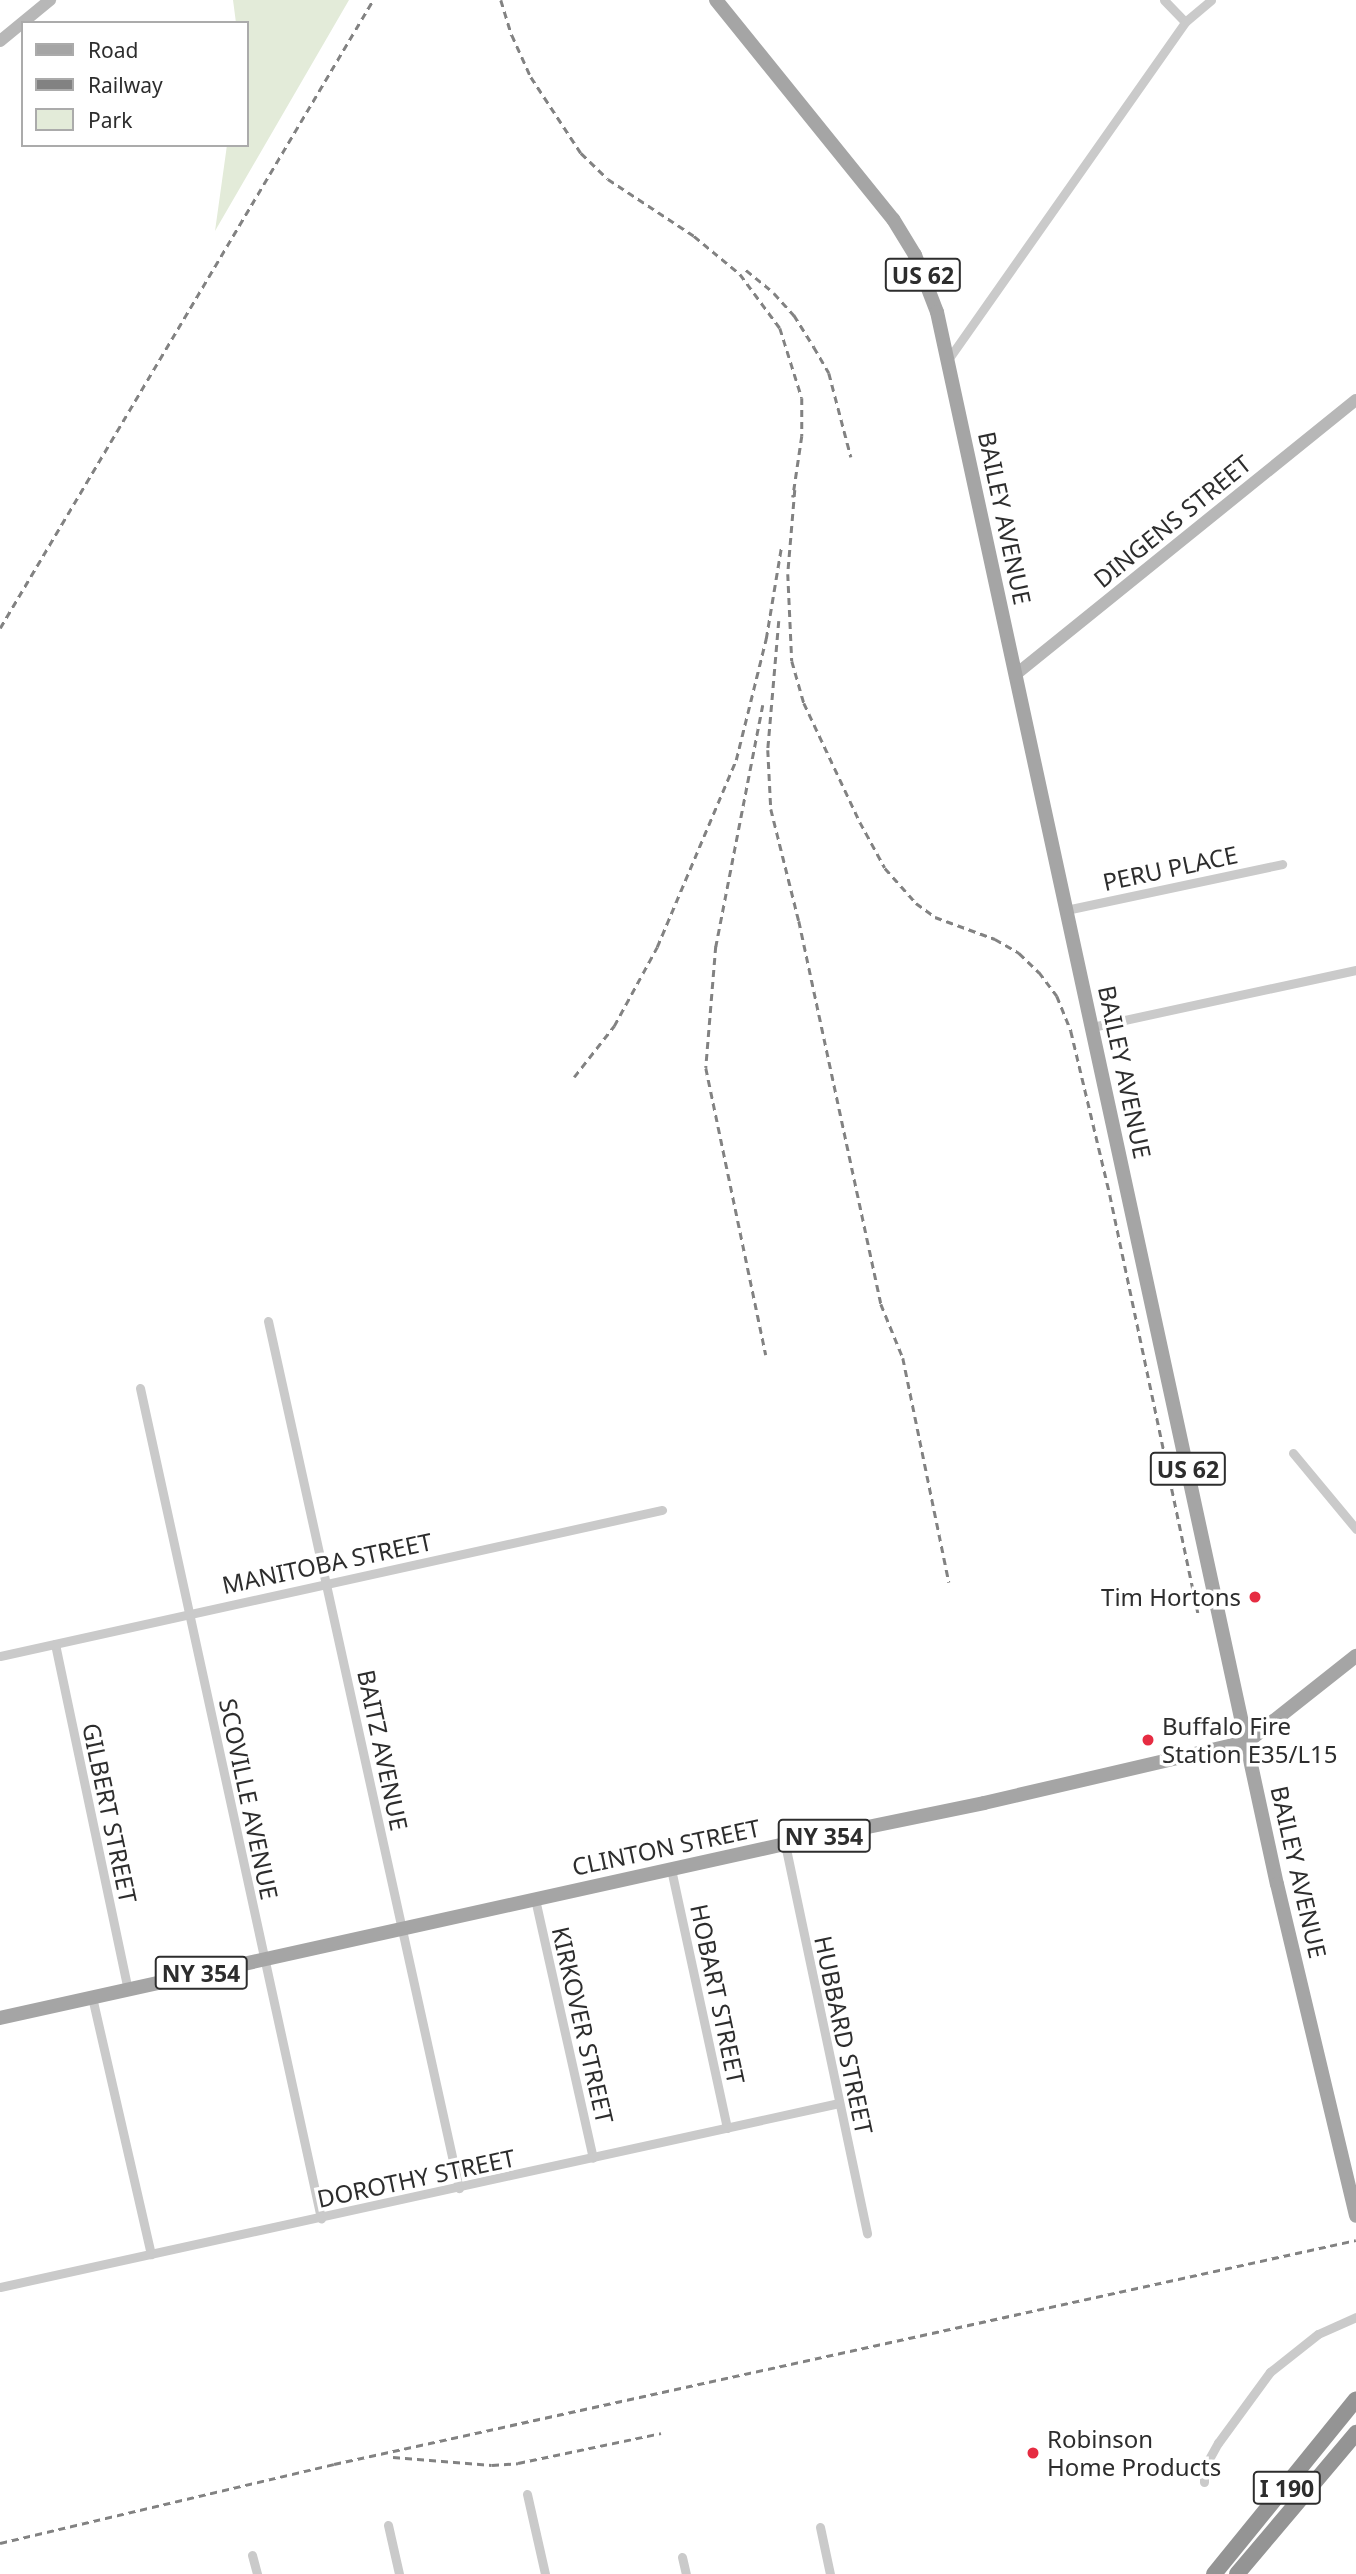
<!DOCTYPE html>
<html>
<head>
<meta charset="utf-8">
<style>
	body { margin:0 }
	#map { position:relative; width:1356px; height:2574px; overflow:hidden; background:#fff; font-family:"Noto Sans",sans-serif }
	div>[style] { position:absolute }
	.green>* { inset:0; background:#e3ebd9 }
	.street>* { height:9px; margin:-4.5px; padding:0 4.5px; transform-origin:4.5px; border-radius:4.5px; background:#cacaca }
	.secondary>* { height:12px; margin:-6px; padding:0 6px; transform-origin:6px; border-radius:6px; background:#b7b7b7 }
	.primary>* { height:14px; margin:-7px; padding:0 7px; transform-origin:7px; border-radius:7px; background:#a5a5a5 }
	.highway>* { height:16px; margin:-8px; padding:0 8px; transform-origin:8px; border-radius:8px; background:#949494 }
	.rail>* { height:2.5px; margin-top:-1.25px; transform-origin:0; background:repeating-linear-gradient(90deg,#828282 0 7px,transparent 0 12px) }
	.dots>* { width:19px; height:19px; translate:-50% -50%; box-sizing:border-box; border:4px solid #fff; border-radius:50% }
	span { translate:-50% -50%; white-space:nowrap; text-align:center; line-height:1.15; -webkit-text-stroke:7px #fff; paint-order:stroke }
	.shield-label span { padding:2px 5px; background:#fff; border:2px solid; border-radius:5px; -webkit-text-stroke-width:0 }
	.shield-label { font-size:23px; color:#2d2d2d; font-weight:700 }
	.street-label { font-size:24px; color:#2d2d2d }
	.poi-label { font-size:24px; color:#2d2d2d }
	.right { translate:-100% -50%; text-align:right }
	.left { translate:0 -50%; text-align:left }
	.legend { position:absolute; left:21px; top:21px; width:228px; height:126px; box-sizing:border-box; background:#fff; border:2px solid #ababab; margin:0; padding:9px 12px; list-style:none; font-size:21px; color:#2d2d2d }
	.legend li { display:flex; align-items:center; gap:14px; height:35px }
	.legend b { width:35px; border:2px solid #ababab }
</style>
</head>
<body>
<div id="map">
	<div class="green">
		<div style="clip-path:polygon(233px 0,349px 0,215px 231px,227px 145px,247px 145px,247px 23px,236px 23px)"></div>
	</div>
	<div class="street">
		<div style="left:1164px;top:0;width:30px;rotate:46deg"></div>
		<div style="left:947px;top:361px;width:414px;rotate:-54.9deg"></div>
		<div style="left:1185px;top:22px;width:34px;rotate:-40deg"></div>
		<div style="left:1066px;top:910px;width:221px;rotate:-12deg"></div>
		<div style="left:1092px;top:1027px;width:270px;rotate:-12.2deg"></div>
		<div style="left:268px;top:1321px;width:888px;rotate:77.58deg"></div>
		<div style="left:140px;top:1388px;width:850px;rotate:77.7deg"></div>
		<div style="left:1293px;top:1453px;width:99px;rotate:50.3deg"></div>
		<div style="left:55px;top:1644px;width:353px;rotate:78.1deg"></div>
		<div style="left:0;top:1656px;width:678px;rotate:-12.44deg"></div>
		<div style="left:785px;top:1844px;width:398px;rotate:78.1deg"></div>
		<div style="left:671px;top:1869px;width:265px;rotate:77.8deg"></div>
		<div style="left:535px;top:1899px;width:265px;rotate:77.4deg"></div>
		<div style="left:92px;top:1997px;width:264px;rotate:77.1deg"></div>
		<div style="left:0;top:2287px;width:859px;rotate:-12.37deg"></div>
		<div style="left:1204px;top:2482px;width:14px;rotate:-90deg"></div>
		<div style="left:1204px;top:2468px;width:29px;rotate:-61deg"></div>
		<div style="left:1218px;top:2443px;width:88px;rotate:-53.8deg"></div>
		<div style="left:1270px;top:2372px;width:61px;rotate:-38.4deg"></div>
		<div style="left:1318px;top:2334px;width:42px;rotate:-24.1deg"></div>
		<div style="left:527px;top:2494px;width:82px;rotate:77.3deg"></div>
		<div style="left:388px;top:2525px;width:50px;rotate:77.3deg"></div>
		<div style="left:820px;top:2527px;width:48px;rotate:78deg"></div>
		<div style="left:252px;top:2555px;width:20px;rotate:75deg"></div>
		<div style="left:682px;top:2557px;width:17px;rotate:77deg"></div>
	</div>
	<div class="secondary">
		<div style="left:0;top:41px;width:65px;rotate:-39.4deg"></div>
		<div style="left:1015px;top:675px;width:438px;rotate:-38.9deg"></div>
	</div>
	<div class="primary">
		<div style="left:716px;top:0;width:282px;rotate:51.1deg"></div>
		<div style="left:893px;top:219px;width:42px;rotate:58.6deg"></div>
		<div style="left:915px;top:255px;width:61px;rotate:68.9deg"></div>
		<div style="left:937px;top:312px;width:1608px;rotate:77.8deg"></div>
		<div style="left:1277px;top:1884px;width:341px;rotate:76.6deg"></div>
		<div style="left:0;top:2018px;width:804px;rotate:-12.5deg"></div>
		<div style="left:785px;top:1844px;width:203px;rotate:-11.6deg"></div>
		<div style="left:984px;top:1803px;width:270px;rotate:-13.1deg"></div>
		<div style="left:1247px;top:1742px;width:139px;rotate:-38.3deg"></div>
	</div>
	<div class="highway">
		<div style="left:1214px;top:2574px;width:225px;rotate:-50.9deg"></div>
		<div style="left:1237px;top:2574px;width:185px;rotate:-49.8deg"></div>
	</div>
	<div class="rail">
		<div style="left:501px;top:0;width:37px;rotate:73deg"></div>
		<div style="left:512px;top:35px;width:46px;rotate:65.7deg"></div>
		<div style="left:531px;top:77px;width:91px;rotate:56.7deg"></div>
		<div style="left:581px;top:153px;width:37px;rotate:44deg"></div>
		<div style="left:608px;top:179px;width:103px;rotate:33.5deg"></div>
		<div style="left:694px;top:236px;width:60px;rotate:39.6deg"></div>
		<div style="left:740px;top:274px;width:67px;rotate:53.5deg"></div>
		<div style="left:780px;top:328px;width:73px;rotate:72.6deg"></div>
		<div style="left:802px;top:398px;width:38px;rotate:90deg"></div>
		<div style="left:802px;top:436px;width:62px;rotate:98.4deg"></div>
		<div style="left:746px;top:270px;width:36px;rotate:39deg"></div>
		<div style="left:774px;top:293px;width:30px;rotate:48deg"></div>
		<div style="left:794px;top:315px;width:38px;rotate:58deg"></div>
		<div style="left:814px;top:347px;width:30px;rotate:60deg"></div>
		<div style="left:829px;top:373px;width:87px;rotate:75.3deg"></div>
		<div style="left:795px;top:490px;width:84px;rotate:94.8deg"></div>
		<div style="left:788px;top:574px;width:87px;rotate:87.4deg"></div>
		<div style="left:792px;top:661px;width:44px;rotate:74.1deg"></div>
		<div style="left:804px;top:703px;width:132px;rotate:64.8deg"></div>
		<div style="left:860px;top:822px;width:52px;rotate:61.5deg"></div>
		<div style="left:885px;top:868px;width:47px;rotate:48.5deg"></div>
		<div style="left:916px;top:903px;width:24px;rotate:36deg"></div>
		<div style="left:935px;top:917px;width:64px;rotate:20.1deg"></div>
		<div style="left:995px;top:939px;width:28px;rotate:30deg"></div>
		<div style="left:1019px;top:953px;width:28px;rotate:44deg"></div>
		<div style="left:1039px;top:972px;width:30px;rotate:53deg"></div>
		<div style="left:1057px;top:996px;width:38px;rotate:68deg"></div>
		<div style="left:1071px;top:1031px;width:169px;rotate:76.6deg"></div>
		<div style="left:1110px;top:1195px;width:427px;rotate:78.1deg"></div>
		<div style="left:779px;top:621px;width:129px;rotate:94.9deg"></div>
		<div style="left:768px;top:750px;width:59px;rotate:87.1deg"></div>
		<div style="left:771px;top:809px;width:115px;rotate:76deg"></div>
		<div style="left:799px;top:921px;width:392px;rotate:77.9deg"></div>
		<div style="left:881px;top:1304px;width:58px;rotate:67.8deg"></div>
		<div style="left:903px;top:1358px;width:229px;rotate:78.4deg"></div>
		<div style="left:0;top:628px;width:730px;rotate:-59.29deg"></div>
		<div style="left:763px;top:705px;width:246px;rotate:101deg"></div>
		<div style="left:716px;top:946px;width:122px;rotate:94.7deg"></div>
		<div style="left:706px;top:1068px;width:293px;rotate:78.2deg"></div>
		<div style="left:574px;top:1077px;width:65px;rotate:-51.9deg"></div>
		<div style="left:614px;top:1026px;width:90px;rotate:-61.4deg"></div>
		<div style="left:657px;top:947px;width:203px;rotate:-67.1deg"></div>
		<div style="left:736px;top:760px;width:125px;rotate:-76.1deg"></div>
		<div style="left:766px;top:639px;width:92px;rotate:-80.6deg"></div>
		<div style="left:393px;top:2457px;width:99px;rotate:4.6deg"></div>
		<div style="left:492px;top:2465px;width:26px;rotate:-4deg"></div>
		<div style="left:518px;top:2463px;width:146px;rotate:-11.8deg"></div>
		<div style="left:0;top:2543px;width:343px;rotate:-13.3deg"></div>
		<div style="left:334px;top:2464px;width:1046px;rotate:-12.36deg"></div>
	</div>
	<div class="dots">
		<div style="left:1255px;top:1597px;background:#e62c42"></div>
		<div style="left:1148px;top:1740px;background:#e62c42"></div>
		<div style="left:1033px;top:2453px;background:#e62c42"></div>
	</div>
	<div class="shield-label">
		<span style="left:923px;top:275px">US 62</span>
		<span style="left:1188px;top:1469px">US 62</span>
		<span style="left:824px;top:1836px">NY 354</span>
		<span style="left:201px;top:1973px">NY 354</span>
		<span style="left:1287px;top:2488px">I 190</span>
	</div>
	<div class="street-label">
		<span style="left:1005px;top:518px;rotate:78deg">BAILEY AVENUE</span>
		<span style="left:1172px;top:521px;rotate:-39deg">DINGENS STREET</span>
		<span style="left:1170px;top:868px;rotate:-12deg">PERU PLACE</span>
		<span style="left:1125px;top:1072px;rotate:78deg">BAILEY AVENUE</span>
		<span style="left:327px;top:1563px;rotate:-12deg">MANITOBA STREET</span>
		<span style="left:383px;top:1750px;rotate:78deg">BAITZ AVENUE</span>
		<span style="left:249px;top:1799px;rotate:78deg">SCOVILLE AVENUE</span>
		<span style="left:110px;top:1813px;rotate:78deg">GILBERT STREET</span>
		<span style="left:666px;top:1847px;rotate:-12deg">CLINTON STREET</span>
		<span style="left:1299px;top:1872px;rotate:77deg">BAILEY AVENUE</span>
		<span style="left:718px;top:1994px;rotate:78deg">HOBART STREET</span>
		<span style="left:583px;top:2025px;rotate:77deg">KIRKOVER STREET</span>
		<span style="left:844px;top:2035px;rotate:78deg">HUBBARD STREET</span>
		<span style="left:416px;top:2178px;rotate:-12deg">DOROTHY STREET</span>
	</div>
	<div class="poi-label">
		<span class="right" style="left:1241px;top:1597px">Tim Hortons</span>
		<span class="left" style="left:1162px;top:1740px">Buffalo Fire<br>Station E35/L15</span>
		<span class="left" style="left:1047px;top:2453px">Robinson<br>Home Products</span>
	</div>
	<ul class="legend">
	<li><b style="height:9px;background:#a5a5a5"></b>Road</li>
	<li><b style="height:9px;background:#828282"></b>Railway</li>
	<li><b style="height:19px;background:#e3ebd9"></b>Park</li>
	</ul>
</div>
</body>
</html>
